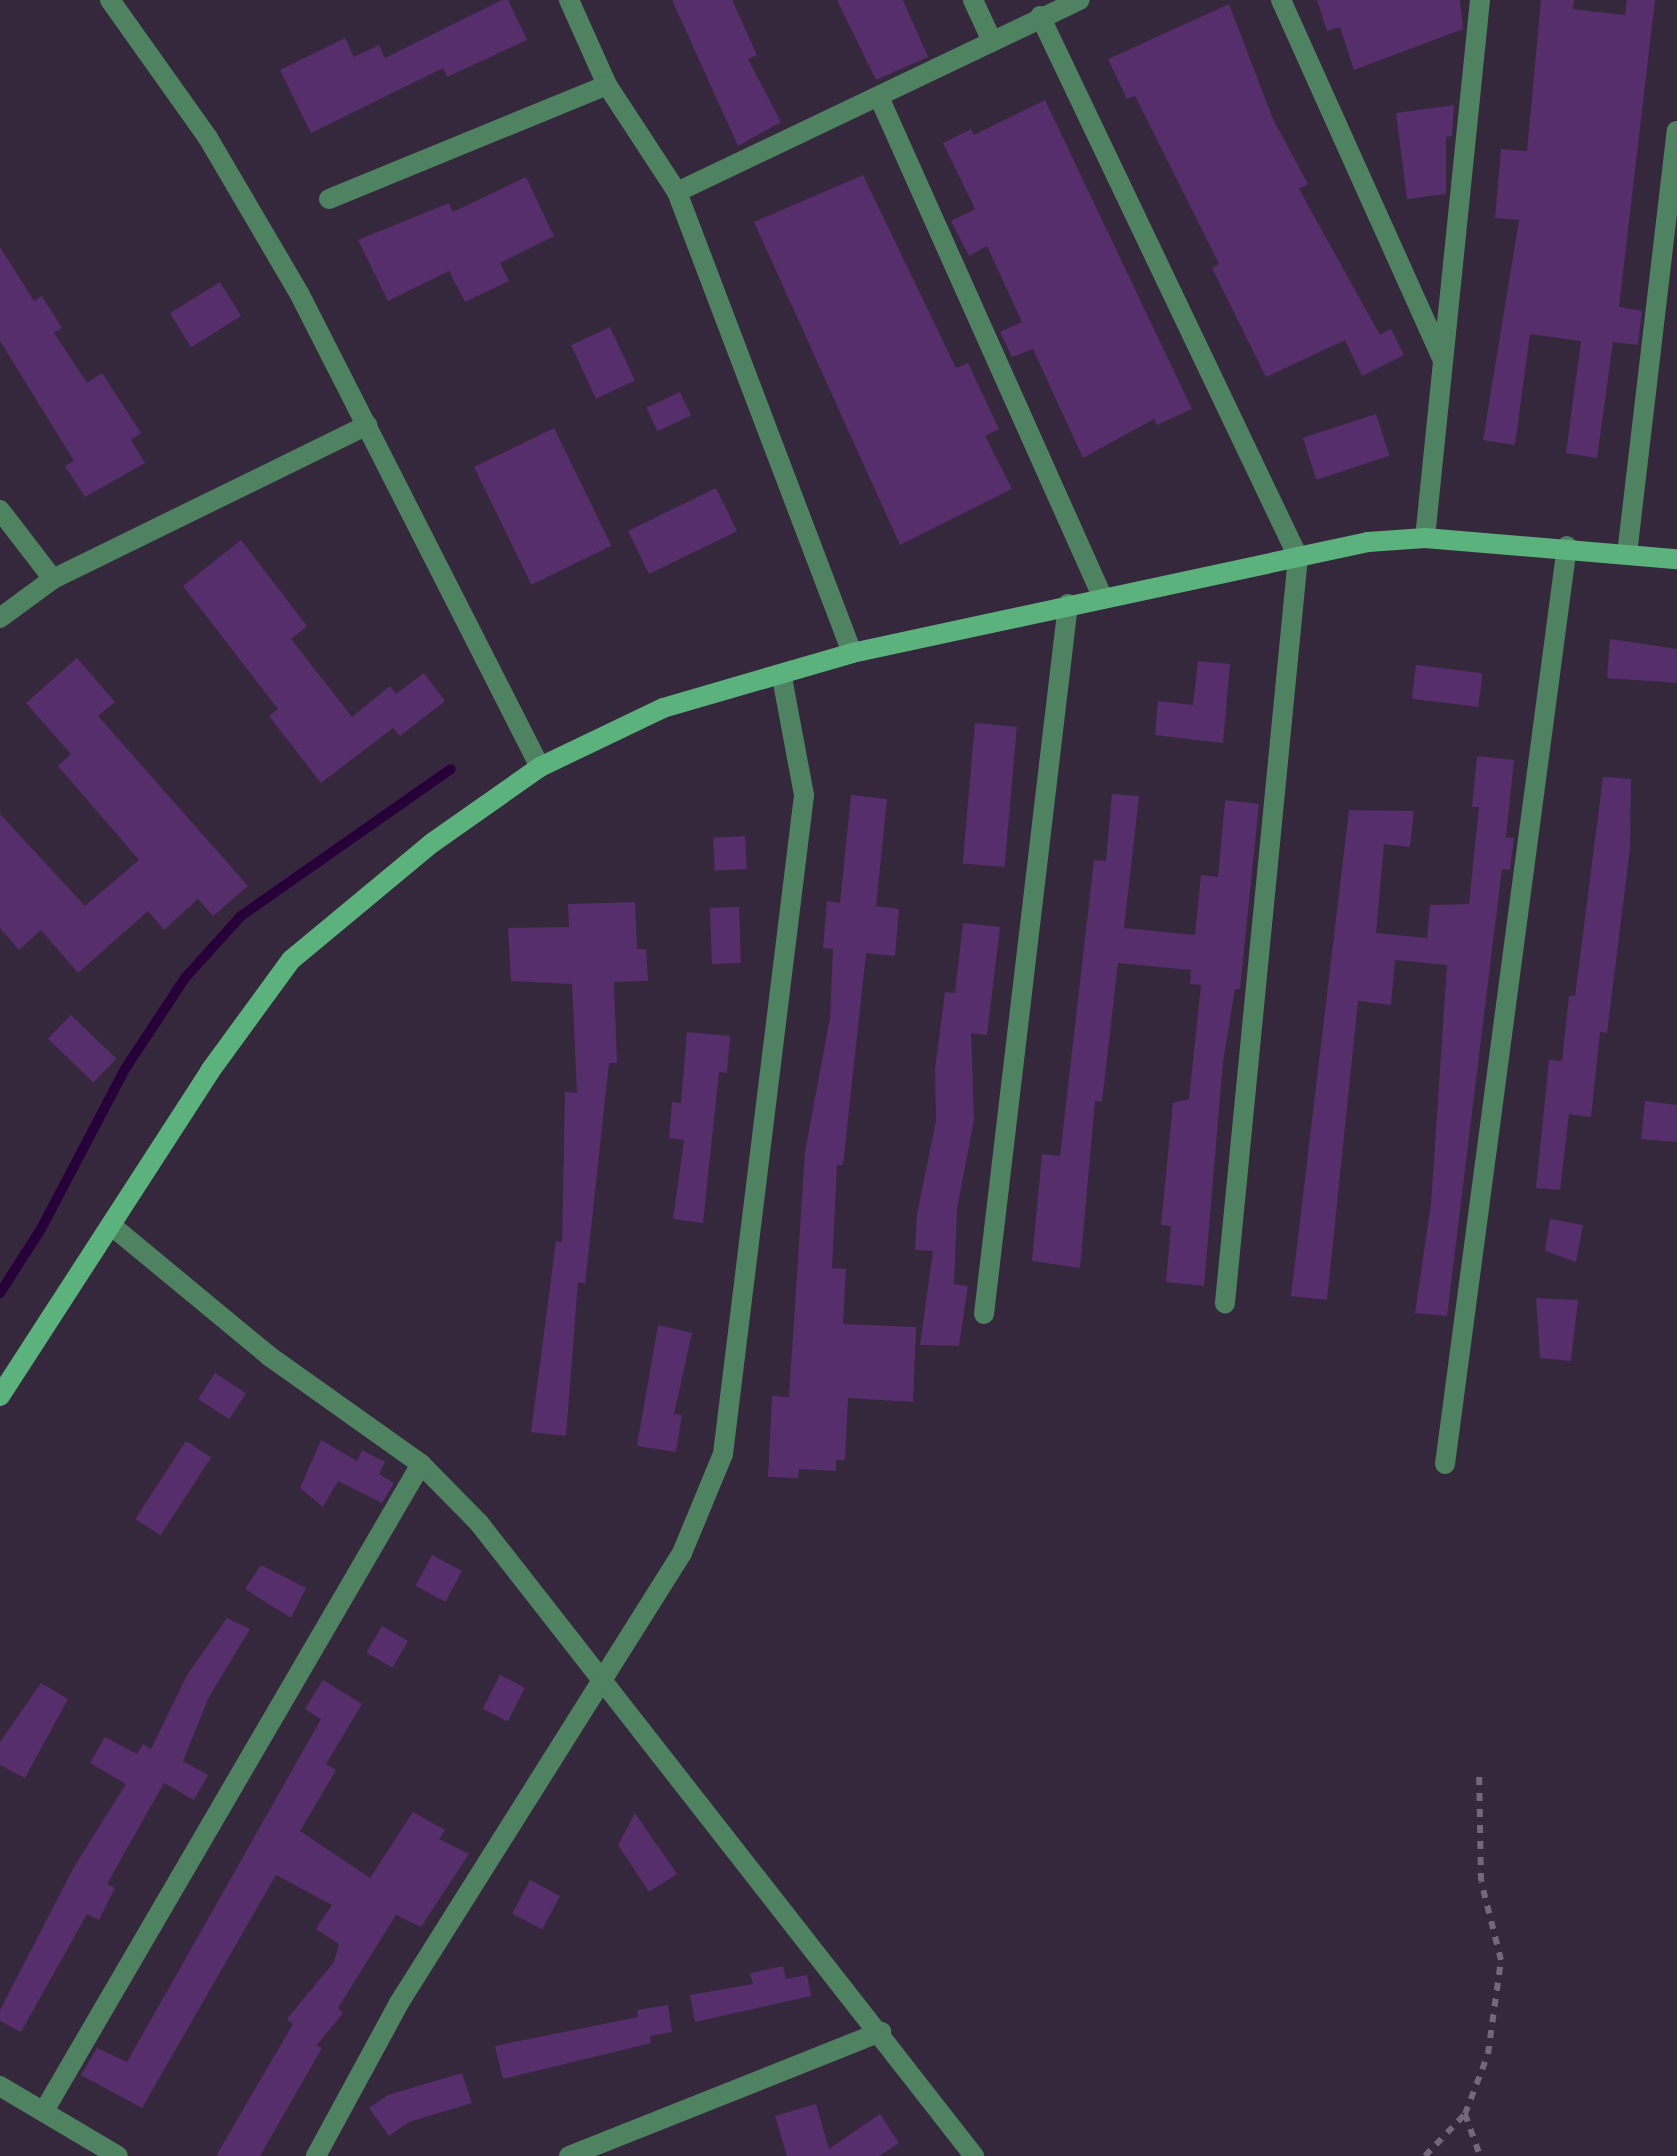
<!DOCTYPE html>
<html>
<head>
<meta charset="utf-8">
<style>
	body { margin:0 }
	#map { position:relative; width:1677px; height:2156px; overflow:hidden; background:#35273c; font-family:Manrope,sans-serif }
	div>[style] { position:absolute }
	.stream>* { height:10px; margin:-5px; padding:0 5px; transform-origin:5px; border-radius:5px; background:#270039 }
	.building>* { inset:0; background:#562e6b; transform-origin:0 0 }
	.path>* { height:6px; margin-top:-3px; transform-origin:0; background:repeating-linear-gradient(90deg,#73677a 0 8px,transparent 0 16px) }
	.street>* { height:20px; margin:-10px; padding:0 10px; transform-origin:10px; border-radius:10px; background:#4e8261 }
	.secondary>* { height:20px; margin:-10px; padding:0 10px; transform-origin:10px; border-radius:10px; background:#5cb27d }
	span { translate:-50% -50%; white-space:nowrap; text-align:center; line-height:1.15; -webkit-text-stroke:8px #2b1e32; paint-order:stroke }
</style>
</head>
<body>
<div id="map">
	<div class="stream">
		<div style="left:0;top:1293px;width:76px;rotate:-57.4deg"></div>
		<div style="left:41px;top:1229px;width:181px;rotate:-62.3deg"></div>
		<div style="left:125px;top:1069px;width:109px;rotate:-56.6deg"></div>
		<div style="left:185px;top:978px;width:84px;rotate:-47.9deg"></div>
		<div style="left:241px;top:916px;width:256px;rotate:-35deg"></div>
	</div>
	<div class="building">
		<div style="clip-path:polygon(502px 0,508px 0,527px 40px,447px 77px,443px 68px,311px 133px,280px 70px,345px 38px,354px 57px,379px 45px,385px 58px)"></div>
		<div style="clip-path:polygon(672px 0,732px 0,757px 55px,748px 59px,781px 122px,738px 146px)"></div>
		<div style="clip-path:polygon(837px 0,903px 0,928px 57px,876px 80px)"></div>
		<div style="clip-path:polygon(1317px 0,1460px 0,1463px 29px,1354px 70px,1340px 27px,1327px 31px)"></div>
		<div style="clip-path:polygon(1541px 0,1574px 0,1573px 9px,1625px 15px,1627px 0,1655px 0,1619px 307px,1642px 311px,1638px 345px,1613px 342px,1597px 458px,1566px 453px,1581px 341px,1530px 334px,1515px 445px,1483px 440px,1519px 220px,1495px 218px,1501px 149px,1527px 151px)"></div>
		<div style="clip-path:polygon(1229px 4px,1273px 119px,1308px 184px,1299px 189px,1380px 335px,1391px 329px,1404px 355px,1362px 376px,1345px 340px,1266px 377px,1212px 268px,1219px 264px,1135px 96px,1127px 99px,1108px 59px)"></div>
		<div style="clip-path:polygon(1045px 100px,1192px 409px,1157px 425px,1154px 419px,1083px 458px,1033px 349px,1012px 357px,1000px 332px,1022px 322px,987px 246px,969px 256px,951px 221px,975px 209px,943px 143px,971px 129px,974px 135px)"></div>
		<div style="clip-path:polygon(1454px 105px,1452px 136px,1446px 137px,1446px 194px,1407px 199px,1396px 113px)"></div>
		<div style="clip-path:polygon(863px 175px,956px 368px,968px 363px,999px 429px,985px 436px,1012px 489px,900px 545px,754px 222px)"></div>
		<div style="clip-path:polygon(526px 177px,554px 236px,500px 263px,509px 281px,465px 302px,449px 271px,388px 301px,358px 240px,449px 203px,453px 212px)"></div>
		<div style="clip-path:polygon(0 247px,34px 301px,42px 296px,62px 328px,54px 333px,87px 383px,102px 373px,141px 433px,131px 440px,145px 463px,85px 497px,65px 466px,74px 461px,0 341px)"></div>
		<div style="left:220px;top:282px;width:40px;height:59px;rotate:58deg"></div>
		<div style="left:610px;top:327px;width:59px;height:43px;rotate:65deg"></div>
		<div style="left:680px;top:392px;width:26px;height:37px;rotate:65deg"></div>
		<div style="left:1376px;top:414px;width:44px;height:77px;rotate:72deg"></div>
		<div style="left:554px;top:428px;width:131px;height:89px;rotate:64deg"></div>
		<div style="left:716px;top:488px;width:48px;height:98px;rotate:64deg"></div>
		<div style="clip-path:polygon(241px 540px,307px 626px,291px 639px,352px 717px,390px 686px,396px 694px,424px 673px,445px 701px,400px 736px,393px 728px,321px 783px,269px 716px,278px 709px,183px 586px)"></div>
		<div style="clip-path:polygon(1610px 639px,1677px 649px,1677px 683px,1607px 678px)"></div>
		<div style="clip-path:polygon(77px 658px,115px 702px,98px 716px,248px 886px,213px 916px,198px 899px,164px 930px,148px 911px,78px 973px,41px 930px,19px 950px,0 928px,0 814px,85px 906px,139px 860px,58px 766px,71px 754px,26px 703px)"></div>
		<div style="clip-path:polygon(1198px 661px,1230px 664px,1223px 743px,1155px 735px,1158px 701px,1193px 705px)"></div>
		<div style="left:1416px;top:665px;width:67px;height:34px;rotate:7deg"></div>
		<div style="left:975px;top:723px;width:42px;height:141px;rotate:5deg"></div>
		<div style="clip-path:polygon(1477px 756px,1514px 760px,1506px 837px,1514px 838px,1510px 870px,1502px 869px,1447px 1316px,1415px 1313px,1431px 1204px,1447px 965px,1395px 960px,1391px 1005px,1358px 1001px,1327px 1300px,1291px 1296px,1349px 810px,1414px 811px,1410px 847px,1384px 844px,1376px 933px,1427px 938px,1430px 905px,1469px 904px,1479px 807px,1472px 807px)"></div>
		<div style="clip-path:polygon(1603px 777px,1631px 779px,1630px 849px,1607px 1033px,1600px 1032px,1591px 1117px,1569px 1114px,1560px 1190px,1536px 1188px,1549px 1060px,1562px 1061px,1569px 996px,1575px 996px)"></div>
		<div style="clip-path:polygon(1112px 794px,1139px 796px,1124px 928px,1195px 935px,1201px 875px,1218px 877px,1225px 800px,1259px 804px,1240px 989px,1235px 989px,1223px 1062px,1204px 1286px,1166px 1282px,1171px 1226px,1161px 1225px,1173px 1103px,1189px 1099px,1201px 985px,1190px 984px,1191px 970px,1118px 963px,1102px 1102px,1095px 1101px,1080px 1268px,1032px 1261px,1042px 1154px,1060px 1156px,1094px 860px,1106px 861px)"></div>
		<div style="clip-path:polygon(851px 795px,887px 799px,876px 906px,899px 909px,895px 956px,866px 953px,843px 1165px,837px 1165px,832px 1268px,846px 1269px,843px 1324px,916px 1327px,913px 1402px,848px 1398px,845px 1460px,836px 1460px,836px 1471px,799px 1469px,798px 1478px,768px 1477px,772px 1396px,789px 1397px,805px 1152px,830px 1018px,833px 949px,823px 948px,827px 901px,840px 903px)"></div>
		<div style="left:745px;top:836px;width:33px;height:32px;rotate:87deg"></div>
		<div style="clip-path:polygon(635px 902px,637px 949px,646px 949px,648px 981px,614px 982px,617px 1063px,609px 1063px,585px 1284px,578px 1282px,566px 1436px,531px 1432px,556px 1241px,562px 1242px,565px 1092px,577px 1093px,572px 984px,511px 981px,508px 928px,569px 927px,568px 904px)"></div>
		<div style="left:739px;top:907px;width:56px;height:29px;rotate:88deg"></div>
		<div style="clip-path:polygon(963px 923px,1000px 927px,987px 1035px,971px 1033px,974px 1120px,957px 1209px,954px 1284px,968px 1286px,959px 1346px,920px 1345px,933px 1251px,915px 1250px,917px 1214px,936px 1121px,935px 1069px,945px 992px,955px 993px)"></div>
		<div style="left:71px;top:1015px;width:63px;height:33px;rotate:44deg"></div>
		<div style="clip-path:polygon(687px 1032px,730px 1036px,727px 1073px,719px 1072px,703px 1223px,673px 1219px,684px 1140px,669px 1138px,672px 1102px,681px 1103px)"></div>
		<div style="clip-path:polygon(1645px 1101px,1677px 1105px,1677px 1142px,1641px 1139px)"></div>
		<div style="clip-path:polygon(1550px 1219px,1583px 1225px,1576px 1262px,1545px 1251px)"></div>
		<div style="clip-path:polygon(1536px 1298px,1578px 1300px,1571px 1361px,1540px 1358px)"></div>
		<div style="clip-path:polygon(658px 1325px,692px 1333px,674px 1414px,682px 1415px,676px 1452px,637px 1446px)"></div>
		<div style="left:215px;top:1373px;width:37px;height:31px;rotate:33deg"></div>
		<div style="clip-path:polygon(321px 1440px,357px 1461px,362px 1450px,385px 1462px,379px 1474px,394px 1483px,382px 1503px,338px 1481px,323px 1507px,300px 1488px)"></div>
		<div style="left:186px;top:1441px;width:30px;height:93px;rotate:33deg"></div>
		<div style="left:432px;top:1555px;width:34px;height:35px;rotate:28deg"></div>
		<div style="clip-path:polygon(261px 1565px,306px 1588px,291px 1618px,245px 1589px)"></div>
		<div style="clip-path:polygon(227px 1618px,250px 1629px,209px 1697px,183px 1761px,208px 1775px,194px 1800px,164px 1783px,107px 1884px,115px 1888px,99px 1920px,87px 1914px,21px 2032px,0 2021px,0 2010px,74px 1867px,126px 1784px,90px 1763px,105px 1737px,137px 1754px,143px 1744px,151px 1749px,187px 1675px)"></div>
		<div style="left:382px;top:1626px;width:30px;height:31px;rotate:30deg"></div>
		<div style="left:500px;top:1675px;width:28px;height:38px;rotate:27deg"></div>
		<div style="clip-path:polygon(323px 1680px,362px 1704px,326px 1764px,336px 1770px,300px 1831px,370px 1878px,413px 1812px,445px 1830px,439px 1839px,469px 1854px,421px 1927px,396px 1915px,338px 2008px,343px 2013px,316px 2046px,322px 2048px,260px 2156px,216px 2156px,293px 2024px,287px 2019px,334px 1962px,339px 1944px,316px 1929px,332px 1905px,276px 1875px,142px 2108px,81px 2075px,97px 2048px,127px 2062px,321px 1719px,305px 1709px)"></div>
		<div style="clip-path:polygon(41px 1683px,68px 1699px,25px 1778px,0 1765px,0 1742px)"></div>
		<div style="clip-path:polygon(635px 1813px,677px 1874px,649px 1892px,618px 1845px)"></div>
		<div style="left:530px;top:1880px;width:34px;height:38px;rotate:28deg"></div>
		<div style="clip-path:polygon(783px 1966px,786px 1979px,807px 1975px,811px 1996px,695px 2022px,690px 1995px,753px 1984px,750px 1973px)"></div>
		<div style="clip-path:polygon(668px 2005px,672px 2032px,650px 2036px,651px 2043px,503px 2079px,495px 2046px,638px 2017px,637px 2010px)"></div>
		<div style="clip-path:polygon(462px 2073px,472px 2103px,409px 2122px,389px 2136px,369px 2108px,388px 2095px)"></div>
		<div style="clip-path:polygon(816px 2104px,829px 2149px,880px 2114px,899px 2143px,879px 2156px,787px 2156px,775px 2116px)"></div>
	</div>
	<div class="path">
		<div style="left:1465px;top:2114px;width:64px;rotate:-69deg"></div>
		<div style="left:1488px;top:2054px;width:95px;rotate:-82.1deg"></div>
		<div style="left:1501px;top:1960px;width:81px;rotate:-104.2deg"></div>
		<div style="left:1481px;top:1881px;width:112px;rotate:-91deg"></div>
		<div style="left:1425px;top:2156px;width:58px;rotate:-46.4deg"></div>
		<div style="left:1465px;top:2114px;width:45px;rotate:70.3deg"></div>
	</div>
	<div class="street">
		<div style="left:110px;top:0;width:169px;rotate:54.6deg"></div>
		<div style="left:208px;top:138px;width:180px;rotate:59.6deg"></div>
		<div style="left:299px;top:293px;width:532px;rotate:63.05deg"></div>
		<div style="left:569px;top:0;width:93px;rotate:65.9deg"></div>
		<div style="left:607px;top:85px;width:128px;rotate:56.8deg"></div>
		<div style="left:677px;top:192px;width:493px;rotate:69.2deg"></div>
		<div style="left:973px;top:0;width:43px;rotate:65.2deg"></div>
		<div style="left:1281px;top:0;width:393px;rotate:65.8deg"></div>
		<div style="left:1040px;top:16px;width:599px;rotate:64.5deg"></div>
		<div style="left:1298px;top:557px;width:750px;rotate:95.59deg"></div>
		<div style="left:879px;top:97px;width:547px;rotate:65.92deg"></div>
		<div style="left:677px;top:192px;width:446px;rotate:-25.5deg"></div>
		<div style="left:329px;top:199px;width:300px;rotate:-22.3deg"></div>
		<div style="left:0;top:510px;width:87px;rotate:52.5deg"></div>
		<div style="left:1425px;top:538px;width:541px;rotate:-84.16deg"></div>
		<div style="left:1627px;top:554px;width:426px;rotate:-83.3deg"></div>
		<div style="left:0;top:618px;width:66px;rotate:-36.3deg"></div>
		<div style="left:53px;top:579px;width:350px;rotate:-26.1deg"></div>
		<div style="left:112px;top:1226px;width:204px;rotate:39.6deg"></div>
		<div style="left:269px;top:1356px;width:186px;rotate:35.4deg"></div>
		<div style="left:421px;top:1464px;width:83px;rotate:45.5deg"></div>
		<div style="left:479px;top:1523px;width:804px;rotate:51.97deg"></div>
		<div style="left:984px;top:1314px;width:715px;rotate:-83.25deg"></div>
		<div style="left:1445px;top:1464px;width:926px;rotate:-82.43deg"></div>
		<div style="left:0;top:2086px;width:137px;rotate:30.7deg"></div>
		<div style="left:44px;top:2111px;width:749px;rotate:-59.77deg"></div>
		<div style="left:316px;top:2156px;width:174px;rotate:-61.5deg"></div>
		<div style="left:399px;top:2003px;width:532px;rotate:-57.83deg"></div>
		<div style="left:682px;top:1553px;width:107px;rotate:-67.5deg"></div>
		<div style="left:723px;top:1454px;width:664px;rotate:-82.99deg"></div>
		<div style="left:804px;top:795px;width:119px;rotate:-100.6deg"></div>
		<div style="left:569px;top:2156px;width:336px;rotate:-21.7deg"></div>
	</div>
	<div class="secondary">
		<div style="left:0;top:1396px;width:387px;rotate:-57.1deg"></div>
		<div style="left:210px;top:1071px;width:137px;rotate:-53.9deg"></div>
		<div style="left:291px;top:960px;width:183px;rotate:-39.7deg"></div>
		<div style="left:432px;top:843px;width:132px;rotate:-35.1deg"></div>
		<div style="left:540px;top:767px;width:136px;rotate:-25.6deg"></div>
		<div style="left:663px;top:708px;width:197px;rotate:-16.2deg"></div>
		<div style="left:852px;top:653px;width:528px;rotate:-12.14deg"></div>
		<div style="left:1368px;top:542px;width:57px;rotate:-4deg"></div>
		<div style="left:1425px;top:538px;width:253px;rotate:4.8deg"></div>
	</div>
</div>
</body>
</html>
